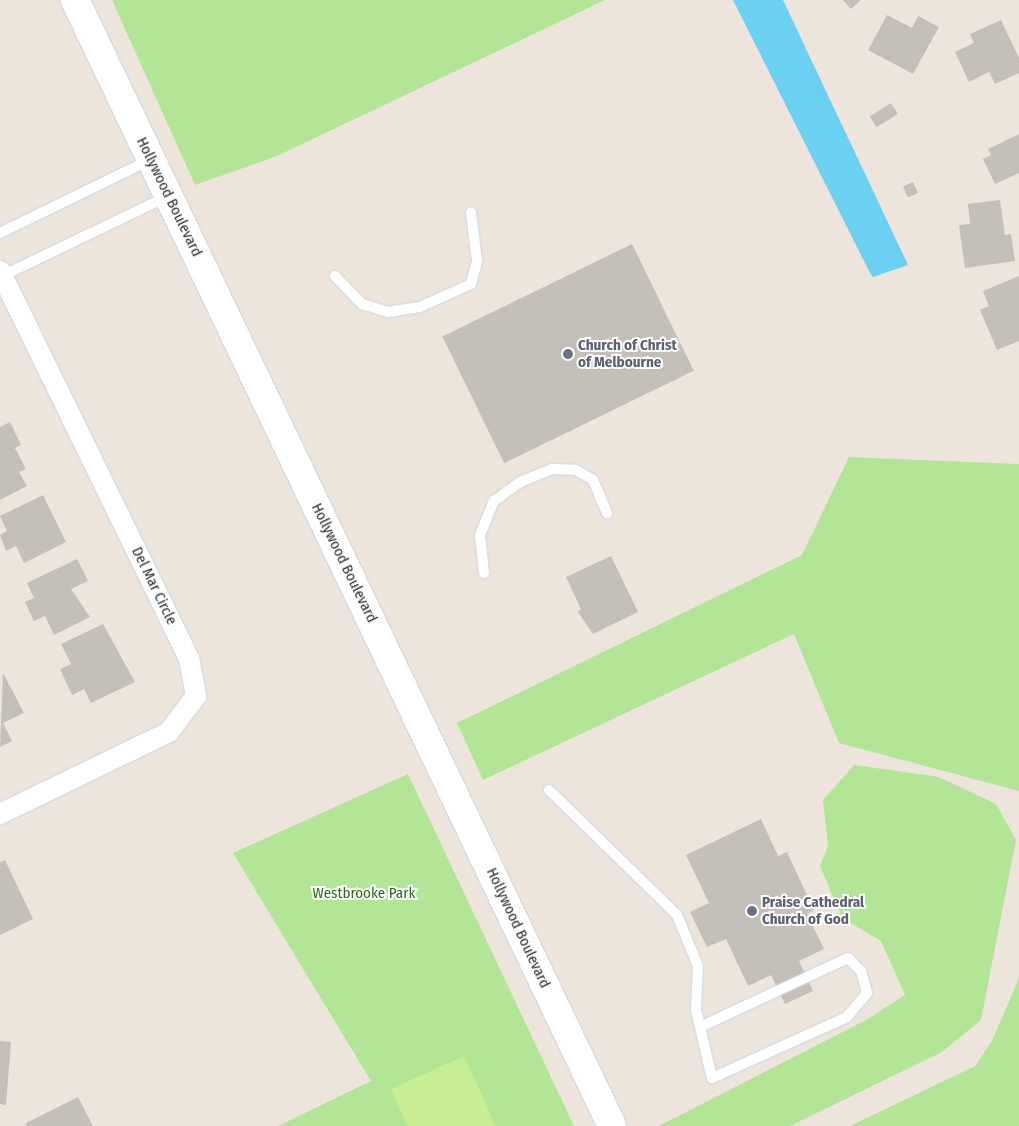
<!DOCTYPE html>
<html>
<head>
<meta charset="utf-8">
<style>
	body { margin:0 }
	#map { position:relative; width:1019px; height:1126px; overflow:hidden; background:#ede5dc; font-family:"Fira Sans Condensed",sans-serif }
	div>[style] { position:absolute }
	.green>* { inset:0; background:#b3e597 }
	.pitch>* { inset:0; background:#c8ed92 }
	.water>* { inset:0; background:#6cd0f2 }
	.building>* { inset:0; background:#c5bfb9; transform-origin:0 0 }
	.roads { filter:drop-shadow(0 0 1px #d1d5e4) drop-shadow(0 0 1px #d1d5e4) }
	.lane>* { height:10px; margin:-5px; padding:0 5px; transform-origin:5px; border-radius:5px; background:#fff }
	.street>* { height:20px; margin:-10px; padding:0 10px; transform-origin:10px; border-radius:10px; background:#fff }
	.secondary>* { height:28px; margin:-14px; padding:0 14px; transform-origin:14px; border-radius:14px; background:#fff }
	.dots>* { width:14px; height:14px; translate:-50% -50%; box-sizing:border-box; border:2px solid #fff; border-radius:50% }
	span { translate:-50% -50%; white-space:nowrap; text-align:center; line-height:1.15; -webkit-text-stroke:4px #fff; paint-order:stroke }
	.street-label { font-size:15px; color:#2b2b2b }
	.worship-label { font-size:15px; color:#5b616d; font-weight:700 }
	.left { translate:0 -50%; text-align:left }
	.park-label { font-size:15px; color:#2a6a18 }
</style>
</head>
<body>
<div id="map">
	<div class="green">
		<div style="clip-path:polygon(112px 0,605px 0,277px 156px,195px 185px)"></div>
		<div style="clip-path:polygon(849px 457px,1019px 464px,1019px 791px,839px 743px,794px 634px,483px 780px,457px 723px,802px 555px)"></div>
		<div style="clip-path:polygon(854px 765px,939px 777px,996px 804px,1016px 840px,981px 1020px,942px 1052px,790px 1126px,659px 1126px,868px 1019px,905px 995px,881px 941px,842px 918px,820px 866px,828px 846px,823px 800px)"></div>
		<div style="clip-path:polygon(408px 774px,574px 1126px,278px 1126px,371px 1081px,233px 853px)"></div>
		<div style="clip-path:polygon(1019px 978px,1019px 1126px,850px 1126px,975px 1066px,992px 1041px)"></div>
	</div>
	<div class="pitch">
		<div style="clip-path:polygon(464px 1056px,496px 1126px,408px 1126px,391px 1089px)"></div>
	</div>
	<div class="water">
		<div style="clip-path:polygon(733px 0,783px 0,908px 265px,873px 277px,870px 273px)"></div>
	</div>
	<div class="building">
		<div style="clip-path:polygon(843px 0,861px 0,851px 9px)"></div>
		<div style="clip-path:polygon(887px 15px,912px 28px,918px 16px,939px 27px,913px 74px,868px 50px)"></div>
		<div style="clip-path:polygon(1001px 20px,1019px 58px,1019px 73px,995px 84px,989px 72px,969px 82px,955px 52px,974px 43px,970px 34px)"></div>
		<div style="left:891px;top:103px;width:13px;height:25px;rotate:58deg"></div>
		<div style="clip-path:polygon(1019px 134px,1019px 173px,995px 184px,983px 159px,991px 155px,988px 149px)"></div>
		<div style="left:913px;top:182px;width:12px;height:11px;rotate:66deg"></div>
		<div style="clip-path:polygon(1000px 200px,1005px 235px,1011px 234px,1015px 261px,965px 268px,959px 225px,970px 224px,968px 204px)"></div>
		<div style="left:632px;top:244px;width:141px;height:211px;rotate:64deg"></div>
		<div style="clip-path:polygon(1019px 276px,1019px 341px,997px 350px,980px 310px,989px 306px,983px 291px)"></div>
		<div style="clip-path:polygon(10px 422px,21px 445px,15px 448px,26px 469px,19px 472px,27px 486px,0 500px,0 427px)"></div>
		<div style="clip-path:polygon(43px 495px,66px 542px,24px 563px,16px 546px,6px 551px,0 535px,7px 531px,0 516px)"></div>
		<div style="clip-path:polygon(611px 556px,638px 612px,593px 634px,578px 612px,581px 609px,566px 577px)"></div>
		<div style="clip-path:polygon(77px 559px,88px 581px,71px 589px,90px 617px,54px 635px,45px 616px,34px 621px,25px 602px,34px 598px,27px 583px)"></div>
		<div style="clip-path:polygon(103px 624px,135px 682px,91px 703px,84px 689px,72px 695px,60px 669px,71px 664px,61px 644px)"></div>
		<div style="clip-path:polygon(3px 673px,24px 713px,3px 723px,12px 741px,0 747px)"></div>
		<div style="clip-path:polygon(761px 819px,778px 856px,787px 852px,814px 910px,807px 914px,824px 949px,799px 961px,813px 991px,785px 1004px,771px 975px,748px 986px,726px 939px,707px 947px,690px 912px,709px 903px,686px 855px)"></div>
		<div style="clip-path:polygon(5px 860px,33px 919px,0 935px,0 862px)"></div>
		<div style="clip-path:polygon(0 1041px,11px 1042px,6px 1105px,0 1104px)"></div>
		<div style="clip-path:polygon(78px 1097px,93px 1126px,27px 1126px,26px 1123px)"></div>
	</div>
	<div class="roads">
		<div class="lane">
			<div style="left:0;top:233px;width:167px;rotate:-26deg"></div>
			<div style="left:2px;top:276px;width:184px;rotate:-25.7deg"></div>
			<div style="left:335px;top:276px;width:39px;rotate:46deg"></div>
			<div style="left:362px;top:304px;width:27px;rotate:17deg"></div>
			<div style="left:388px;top:312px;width:32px;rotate:-9deg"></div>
			<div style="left:420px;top:307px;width:56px;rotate:-24.3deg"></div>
			<div style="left:471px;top:284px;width:24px;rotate:-75deg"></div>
			<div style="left:477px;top:261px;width:49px;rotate:-97deg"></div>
			<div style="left:484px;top:573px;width:38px;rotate:-96deg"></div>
			<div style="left:480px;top:535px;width:37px;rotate:-68deg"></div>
			<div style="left:494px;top:501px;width:32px;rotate:-36deg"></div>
			<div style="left:520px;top:482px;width:35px;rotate:-22deg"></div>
			<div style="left:552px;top:469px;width:24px;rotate:2deg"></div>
			<div style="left:576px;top:470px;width:20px;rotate:30deg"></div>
			<div style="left:593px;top:480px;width:36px;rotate:67deg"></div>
			<div style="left:549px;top:790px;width:179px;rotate:44.3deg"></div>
			<div style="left:677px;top:915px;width:55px;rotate:67.6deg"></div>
			<div style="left:698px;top:966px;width:44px;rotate:92.6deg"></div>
			<div style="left:696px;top:1010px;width:70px;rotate:76.8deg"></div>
			<div style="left:712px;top:1078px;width:148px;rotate:-24.3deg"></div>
			<div style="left:847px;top:1017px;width:31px;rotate:-50deg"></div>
			<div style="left:867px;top:993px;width:23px;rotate:-105deg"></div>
			<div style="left:861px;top:971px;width:18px;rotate:-135deg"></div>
			<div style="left:848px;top:958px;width:163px;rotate:155deg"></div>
		</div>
		<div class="street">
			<div style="left:0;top:271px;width:432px;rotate:64deg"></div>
			<div style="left:189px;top:659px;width:38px;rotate:79deg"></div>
			<div style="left:196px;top:696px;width:45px;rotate:126.9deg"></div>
			<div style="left:169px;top:732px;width:188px;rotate:154.1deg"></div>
		</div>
		<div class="secondary">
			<div style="left:75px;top:0;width:1247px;rotate:64.5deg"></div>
		</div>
	</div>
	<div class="dots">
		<div style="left:568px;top:354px;background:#6b7280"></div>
		<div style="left:752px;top:911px;background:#6b7280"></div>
	</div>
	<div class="street-label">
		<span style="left:169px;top:197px;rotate:64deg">Hollywood Boulevard</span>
		<span style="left:344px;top:563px;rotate:64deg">Hollywood Boulevard</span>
		<span style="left:154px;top:586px;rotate:64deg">Del Mar Circle</span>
		<span style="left:518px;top:928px;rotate:65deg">Hollywood Boulevard</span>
	</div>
	<div class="worship-label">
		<span class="left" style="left:578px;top:354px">Church of Christ<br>of Melbourne</span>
		<span class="left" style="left:762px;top:911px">Praise Cathedral<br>Church of God</span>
	</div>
	<div class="park-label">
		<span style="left:364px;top:894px">Westbrooke Park</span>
	</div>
</div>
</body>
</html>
